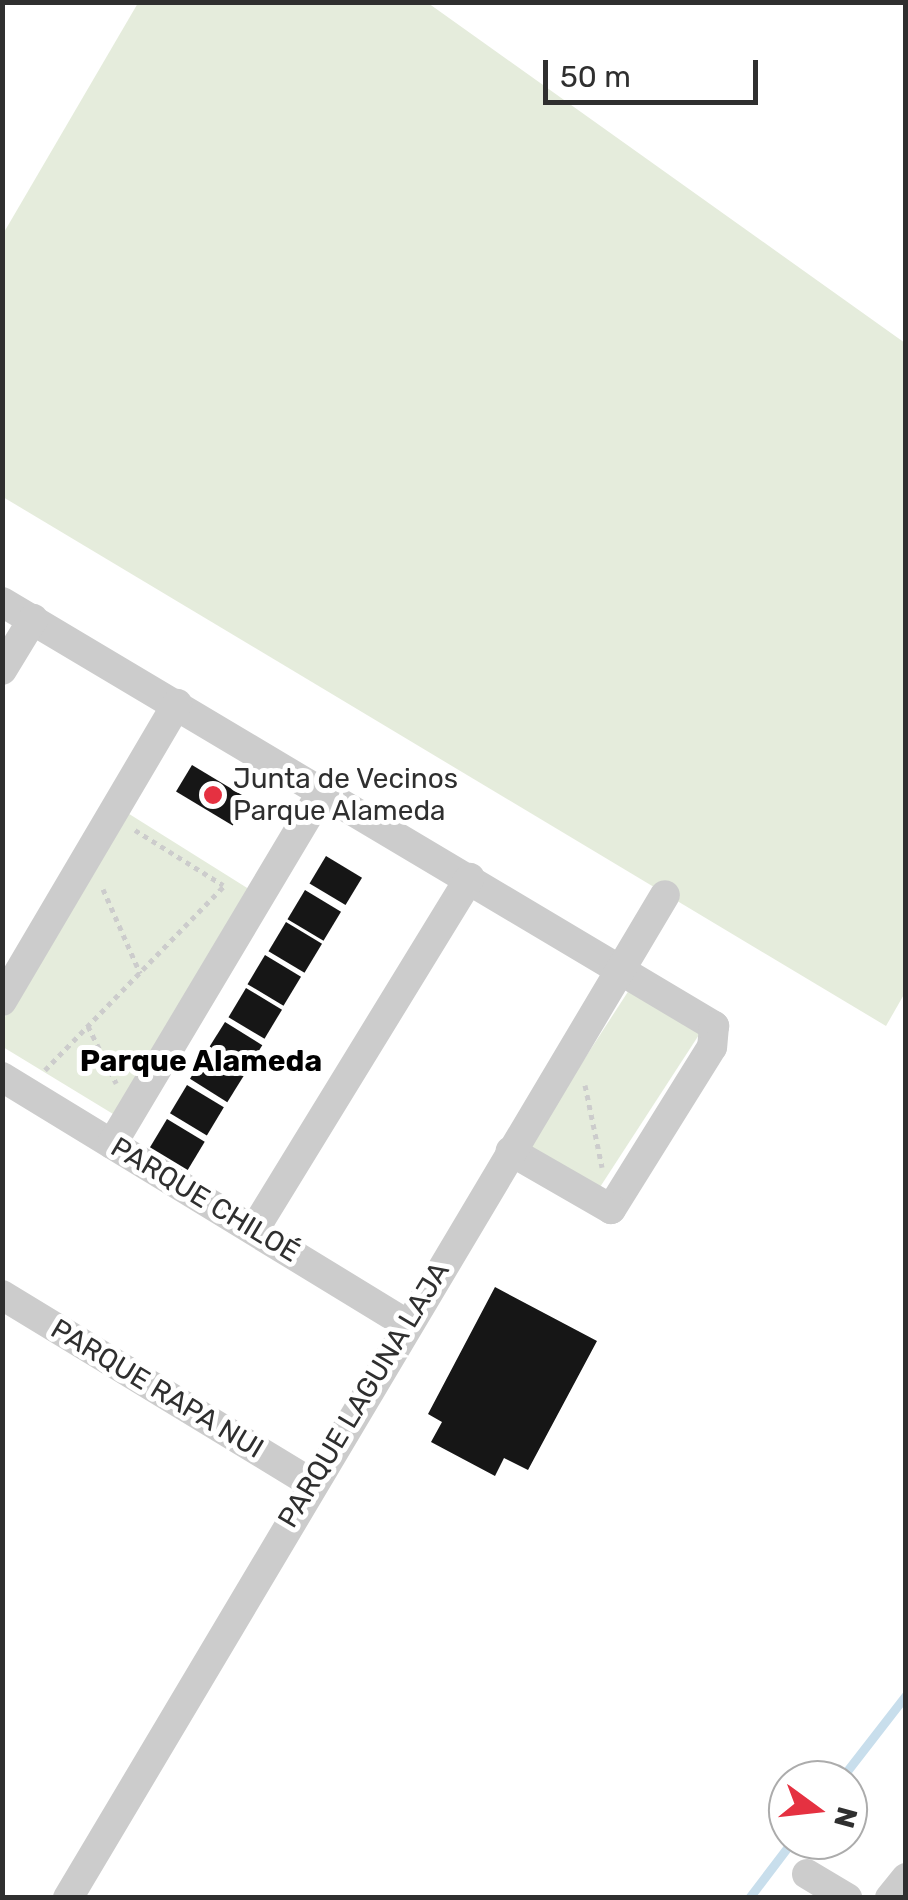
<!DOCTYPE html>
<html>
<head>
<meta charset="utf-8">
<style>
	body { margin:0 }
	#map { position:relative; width:908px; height:1900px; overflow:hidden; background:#fff; font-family:Rubik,sans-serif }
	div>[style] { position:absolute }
	.green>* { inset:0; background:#e5ecdc; transform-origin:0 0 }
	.stream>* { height:9px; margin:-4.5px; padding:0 4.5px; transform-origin:4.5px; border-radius:4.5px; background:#c8deec }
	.building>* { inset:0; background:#161616; transform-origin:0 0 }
	.path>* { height:5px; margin-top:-2.5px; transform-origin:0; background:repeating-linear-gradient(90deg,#ccc 0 5px,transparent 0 10px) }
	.minor>* { height:30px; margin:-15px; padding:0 15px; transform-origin:15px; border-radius:15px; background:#ccc }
	.dots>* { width:28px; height:28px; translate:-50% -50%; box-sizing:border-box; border:5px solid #fff; border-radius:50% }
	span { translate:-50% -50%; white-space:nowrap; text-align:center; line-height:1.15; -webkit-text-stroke:10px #fff; paint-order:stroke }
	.poi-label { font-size:28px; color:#2f2f2f }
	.left { translate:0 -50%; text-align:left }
	.street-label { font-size:28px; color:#2f2f2f }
	.neighbourhood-label { font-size:30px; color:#000; font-weight:700 }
	.frame { position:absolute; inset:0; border:5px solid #2f2f2f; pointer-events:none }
	.north { position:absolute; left:768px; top:1760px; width:100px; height:100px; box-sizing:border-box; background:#fff; border:2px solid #acacac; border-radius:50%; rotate:105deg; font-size:28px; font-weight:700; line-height:40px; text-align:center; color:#2f2f2f }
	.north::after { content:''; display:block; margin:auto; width:35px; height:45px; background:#e53141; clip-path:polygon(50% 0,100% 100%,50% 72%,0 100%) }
	.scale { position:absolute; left:543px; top:60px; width:215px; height:45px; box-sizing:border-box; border:5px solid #2f2f2f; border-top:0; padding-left:12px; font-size:30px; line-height:35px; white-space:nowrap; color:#2f2f2f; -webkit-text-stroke:8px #fff; paint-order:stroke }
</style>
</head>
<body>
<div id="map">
	<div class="green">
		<div style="clip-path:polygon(138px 3px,428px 3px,905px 343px,906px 991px,886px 1026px,3px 497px,3px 234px)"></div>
		<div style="clip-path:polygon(126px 812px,252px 891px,118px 1117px,3px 1047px,3px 1020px)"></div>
		<div style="left:633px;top:984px;width:83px;height:202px;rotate:33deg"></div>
	</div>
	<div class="stream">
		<div style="left:840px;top:1780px;width:108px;rotate:-52.2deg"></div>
		<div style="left:749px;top:1898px;width:73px;rotate:-52.8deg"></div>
	</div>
	<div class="building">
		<div style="left:192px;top:765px;width:66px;height:31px;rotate:31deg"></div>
		<div style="left:326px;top:856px;width:42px;height:32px;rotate:31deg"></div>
		<div style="left:305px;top:890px;width:42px;height:34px;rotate:31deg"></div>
		<div style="left:286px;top:922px;width:42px;height:34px;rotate:31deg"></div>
		<div style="left:265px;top:955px;width:42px;height:34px;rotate:31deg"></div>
		<div style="left:246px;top:988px;width:42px;height:34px;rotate:31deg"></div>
		<div style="left:225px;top:1022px;width:44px;height:29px;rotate:32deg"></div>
		<div style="left:208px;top:1050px;width:44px;height:34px;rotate:32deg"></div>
		<div style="left:187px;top:1085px;width:43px;height:33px;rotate:31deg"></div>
		<div style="left:167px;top:1119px;width:44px;height:33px;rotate:31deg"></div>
		<div style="clip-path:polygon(495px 1287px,597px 1341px,528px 1470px,504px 1458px,495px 1476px,431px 1442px,442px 1422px,428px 1414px)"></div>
	</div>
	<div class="path">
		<div style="left:135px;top:830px;width:104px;rotate:32deg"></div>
		<div style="left:103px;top:889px;width:92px;rotate:66.2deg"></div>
		<div style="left:88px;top:1026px;width:64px;rotate:63.8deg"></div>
		<div style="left:45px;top:1070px;width:257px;rotate:-45.8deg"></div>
		<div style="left:585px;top:1085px;width:84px;rotate:78.3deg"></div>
	</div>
	<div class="minor">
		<div style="left:2px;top:602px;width:829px;rotate:30.77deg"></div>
		<div style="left:714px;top:1026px;width:21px;rotate:95deg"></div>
		<div style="left:712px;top:1047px;width:191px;rotate:121.9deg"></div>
		<div style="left:611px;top:1209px;width:116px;rotate:-150.1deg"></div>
		<div style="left:2px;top:670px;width:60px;rotate:-58.7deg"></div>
		<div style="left:2px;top:1001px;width:345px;rotate:-59.5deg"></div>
		<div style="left:2px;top:1077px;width:474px;rotate:31.4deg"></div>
		<div style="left:112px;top:1144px;width:410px;rotate:-59.2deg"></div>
		<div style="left:254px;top:1230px;width:413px;rotate:-58.5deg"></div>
		<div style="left:2px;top:1295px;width:362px;rotate:31.3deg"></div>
		<div style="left:807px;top:1874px;width:47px;rotate:31deg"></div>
		<div style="left:68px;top:1898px;width:1167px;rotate:-59.24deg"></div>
		<div style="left:890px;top:1898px;width:26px;rotate:-51deg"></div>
	</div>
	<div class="dots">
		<div style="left:213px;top:795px;background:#e53141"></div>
	</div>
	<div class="poi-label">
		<span class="left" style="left:233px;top:795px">Junta de Vecinos<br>Parque Alameda</span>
	</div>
	<div class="street-label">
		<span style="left:205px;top:1200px;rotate:31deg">PARQUE CHILOÉ</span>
		<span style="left:157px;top:1389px;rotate:31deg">PARQUE RAPA NUI</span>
		<span style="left:364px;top:1395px;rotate:-59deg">PARQUE LAGUNA LAJA</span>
	</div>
	<div class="neighbourhood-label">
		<span style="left:201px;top:1061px">Parque Alameda</span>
	</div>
	<div class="frame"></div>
	<div class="north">N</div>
	<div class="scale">50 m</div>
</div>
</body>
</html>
